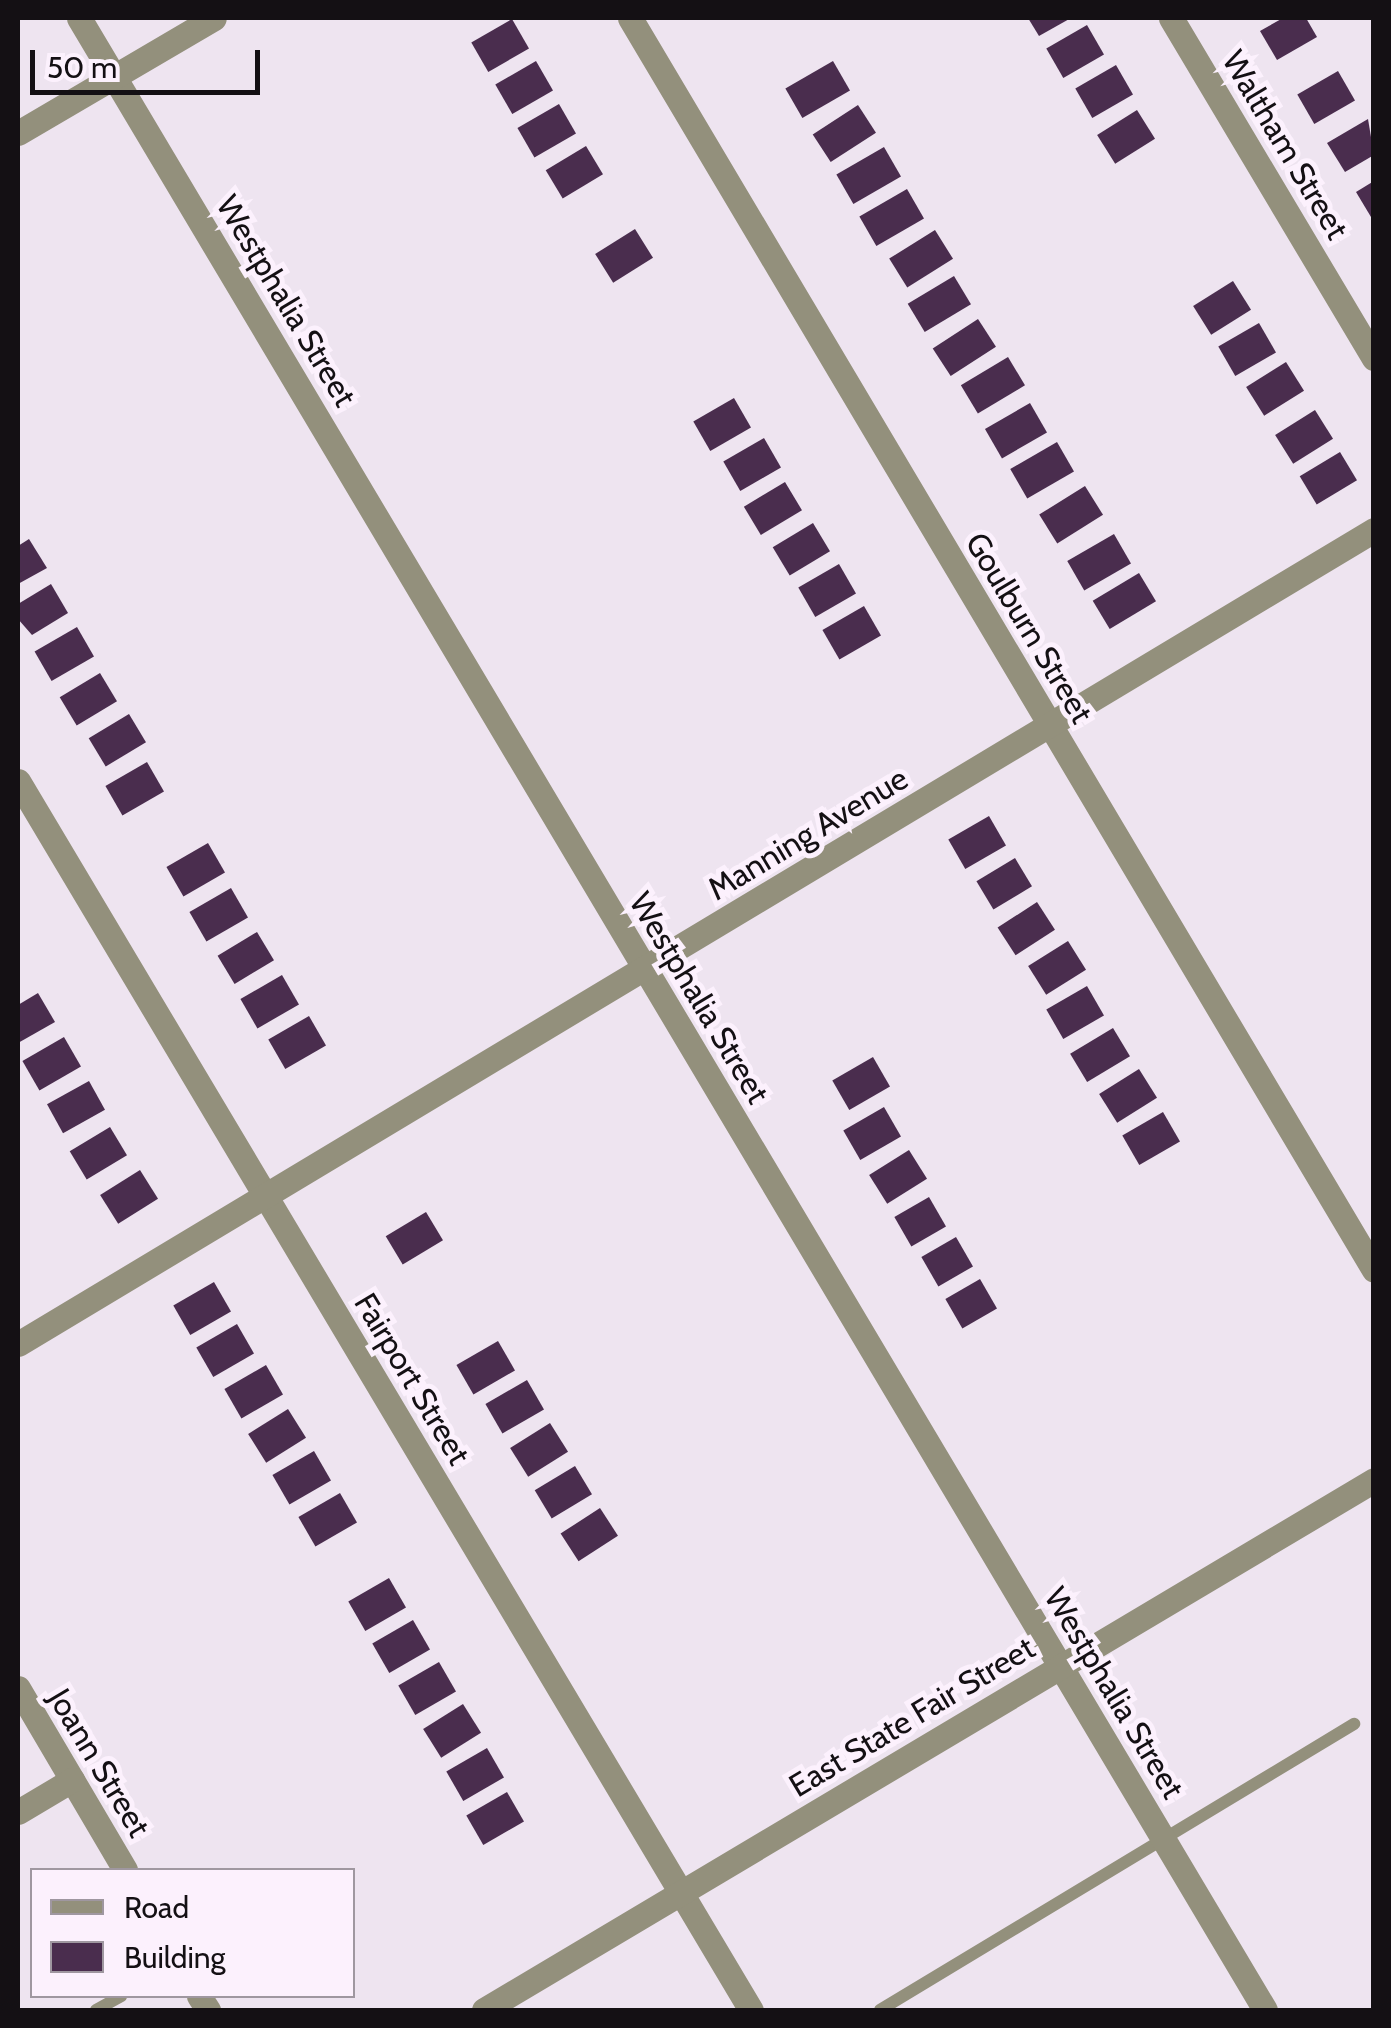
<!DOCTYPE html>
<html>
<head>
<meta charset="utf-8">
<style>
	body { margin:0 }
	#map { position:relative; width:1391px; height:2028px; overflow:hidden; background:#eee4f0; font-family:Cabin,sans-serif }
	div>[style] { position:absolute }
	.building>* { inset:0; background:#4a2d4e; transform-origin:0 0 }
	.service>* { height:12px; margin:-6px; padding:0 6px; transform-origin:6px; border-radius:6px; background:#93907c }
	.minor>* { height:25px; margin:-12.5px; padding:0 12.5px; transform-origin:12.5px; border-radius:12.5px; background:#93907c }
	.tertiary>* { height:25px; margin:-12.5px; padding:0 12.5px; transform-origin:12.5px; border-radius:12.5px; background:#93907c }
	span { translate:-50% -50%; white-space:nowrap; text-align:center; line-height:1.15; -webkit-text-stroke:10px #fcf1fd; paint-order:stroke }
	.street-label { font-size:32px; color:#141014 }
	.frame { position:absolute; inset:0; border:20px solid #141014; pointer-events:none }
	.legend { position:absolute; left:30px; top:1868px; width:325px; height:130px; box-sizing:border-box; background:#fcf1fd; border:2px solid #9f97a0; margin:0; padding:12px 18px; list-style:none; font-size:30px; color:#141014 }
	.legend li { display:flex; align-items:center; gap:20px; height:50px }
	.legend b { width:50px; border:2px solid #9f97a0 }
	.scale { position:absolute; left:30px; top:50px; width:230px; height:45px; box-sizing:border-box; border:5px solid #141014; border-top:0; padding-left:12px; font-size:30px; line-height:35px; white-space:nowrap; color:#141014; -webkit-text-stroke:8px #fcf1fd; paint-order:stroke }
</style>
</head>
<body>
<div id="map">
	<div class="building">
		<div style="clip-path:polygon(1028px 18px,1071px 18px,1039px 36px)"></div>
		<div style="clip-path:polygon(1283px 18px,1306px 18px,1317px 37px,1277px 60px,1260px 31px)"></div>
		<div style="left:512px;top:19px;width:34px;height:47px;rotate:60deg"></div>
		<div style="left:1087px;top:25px;width:34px;height:47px;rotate:60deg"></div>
		<div style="left:536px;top:61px;width:34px;height:47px;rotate:60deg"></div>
		<div style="left:833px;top:61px;width:34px;height:55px;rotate:60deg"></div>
		<div style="left:1116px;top:65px;width:34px;height:47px;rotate:60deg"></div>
		<div style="left:1338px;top:71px;width:34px;height:47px;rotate:60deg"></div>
		<div style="left:559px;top:104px;width:34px;height:48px;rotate:60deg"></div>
		<div style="left:858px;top:105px;width:33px;height:54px;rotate:57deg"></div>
		<div style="left:1137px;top:110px;width:34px;height:47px;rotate:58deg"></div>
		<div style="clip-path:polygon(1368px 119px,1374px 155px,1345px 172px,1327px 143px)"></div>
		<div style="left:586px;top:146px;width:33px;height:47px;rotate:59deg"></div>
		<div style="left:884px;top:147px;width:34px;height:55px;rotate:60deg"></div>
		<div style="clip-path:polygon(1374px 181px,1374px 222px,1356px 192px)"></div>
		<div style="left:907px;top:189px;width:34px;height:55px;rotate:60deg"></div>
		<div style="left:635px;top:229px;width:34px;height:47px;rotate:58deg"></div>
		<div style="left:935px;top:230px;width:34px;height:54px;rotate:58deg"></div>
		<div style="left:954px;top:276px;width:33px;height:54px;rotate:59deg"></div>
		<div style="left:1233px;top:281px;width:34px;height:47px;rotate:58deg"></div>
		<div style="left:978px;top:319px;width:33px;height:54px;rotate:57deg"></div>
		<div style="left:1259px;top:323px;width:34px;height:47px;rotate:60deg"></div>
		<div style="left:1008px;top:357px;width:33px;height:55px;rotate:59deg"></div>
		<div style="left:1286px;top:362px;width:34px;height:47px;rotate:58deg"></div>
		<div style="left:734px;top:398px;width:34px;height:47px;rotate:60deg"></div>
		<div style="left:1030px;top:403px;width:34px;height:52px;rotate:60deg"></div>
		<div style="left:1315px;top:410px;width:34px;height:47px;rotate:58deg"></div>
		<div style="left:764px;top:438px;width:34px;height:47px;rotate:60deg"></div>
		<div style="left:1057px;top:442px;width:34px;height:54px;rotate:60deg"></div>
		<div style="left:1340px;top:452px;width:33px;height:47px;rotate:59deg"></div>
		<div style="left:785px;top:482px;width:33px;height:48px;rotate:59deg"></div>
		<div style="left:1085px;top:486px;width:34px;height:54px;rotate:58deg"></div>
		<div style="left:813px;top:523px;width:33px;height:47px;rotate:59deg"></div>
		<div style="left:1114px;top:534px;width:34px;height:54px;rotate:60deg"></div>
		<div style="clip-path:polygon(29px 539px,47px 568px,18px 584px,18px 546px)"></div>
		<div style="left:839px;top:564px;width:34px;height:47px;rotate:60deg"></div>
		<div style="left:1139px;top:573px;width:33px;height:54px;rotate:59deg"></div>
		<div style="clip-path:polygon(51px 584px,68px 613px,32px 635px,18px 619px,18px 604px)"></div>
		<div style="left:864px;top:606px;width:34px;height:48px;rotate:60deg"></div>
		<div style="left:77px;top:627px;width:34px;height:49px;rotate:60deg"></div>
		<div style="left:100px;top:673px;width:33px;height:47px;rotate:59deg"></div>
		<div style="left:129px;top:714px;width:33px;height:47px;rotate:59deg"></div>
		<div style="left:147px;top:762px;width:34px;height:48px;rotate:60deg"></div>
		<div style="left:989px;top:816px;width:34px;height:47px;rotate:60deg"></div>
		<div style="left:208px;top:843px;width:34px;height:48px;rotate:60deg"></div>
		<div style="left:1015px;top:858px;width:33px;height:45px;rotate:59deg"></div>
		<div style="left:231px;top:888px;width:34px;height:48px;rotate:60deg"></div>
		<div style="left:1037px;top:902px;width:33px;height:47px;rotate:57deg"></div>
		<div style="left:257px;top:932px;width:33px;height:46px;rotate:59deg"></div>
		<div style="left:1068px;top:941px;width:34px;height:47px;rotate:58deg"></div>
		<div style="left:282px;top:975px;width:34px;height:48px;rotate:60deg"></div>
		<div style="left:1087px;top:986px;width:34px;height:47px;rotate:60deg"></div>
		<div style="clip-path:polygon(38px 993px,55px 1022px,18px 1043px,18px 1005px)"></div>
		<div style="left:309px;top:1016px;width:34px;height:47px;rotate:60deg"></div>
		<div style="left:1113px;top:1028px;width:33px;height:50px;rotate:59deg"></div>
		<div style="left:64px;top:1037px;width:34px;height:48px;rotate:60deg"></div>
		<div style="left:873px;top:1057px;width:34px;height:47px;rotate:60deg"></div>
		<div style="left:1139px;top:1069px;width:34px;height:47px;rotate:58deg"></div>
		<div style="left:89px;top:1081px;width:33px;height:48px;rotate:61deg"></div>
		<div style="left:884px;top:1107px;width:34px;height:47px;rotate:60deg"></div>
		<div style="left:1163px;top:1112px;width:34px;height:47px;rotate:60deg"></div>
		<div style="left:110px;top:1127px;width:33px;height:47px;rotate:59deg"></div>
		<div style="left:909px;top:1150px;width:34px;height:47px;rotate:58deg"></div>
		<div style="left:140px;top:1170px;width:34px;height:47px;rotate:58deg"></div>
		<div style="left:929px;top:1197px;width:34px;height:40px;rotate:60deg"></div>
		<div style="left:426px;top:1212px;width:33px;height:47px;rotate:59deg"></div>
		<div style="left:956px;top:1237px;width:34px;height:40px;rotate:60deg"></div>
		<div style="left:980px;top:1279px;width:34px;height:40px;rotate:60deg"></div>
		<div style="left:214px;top:1282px;width:34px;height:47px;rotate:60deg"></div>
		<div style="left:237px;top:1324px;width:34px;height:47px;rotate:60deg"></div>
		<div style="left:498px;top:1341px;width:34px;height:48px;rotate:60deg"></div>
		<div style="left:266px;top:1365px;width:34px;height:48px;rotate:60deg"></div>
		<div style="left:527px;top:1380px;width:34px;height:48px;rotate:60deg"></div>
		<div style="left:288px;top:1409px;width:34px;height:47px;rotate:58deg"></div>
		<div style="left:550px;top:1423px;width:34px;height:47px;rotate:58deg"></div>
		<div style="left:314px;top:1451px;width:34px;height:48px;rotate:60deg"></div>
		<div style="left:575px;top:1466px;width:33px;height:47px;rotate:59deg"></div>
		<div style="left:340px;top:1493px;width:34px;height:48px;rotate:60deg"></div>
		<div style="left:600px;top:1508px;width:33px;height:47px;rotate:57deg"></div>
		<div style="left:389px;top:1578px;width:34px;height:47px;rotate:60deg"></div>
		<div style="left:413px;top:1620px;width:34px;height:47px;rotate:60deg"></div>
		<div style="left:439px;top:1662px;width:34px;height:47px;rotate:60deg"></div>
		<div style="left:463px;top:1704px;width:34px;height:47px;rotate:58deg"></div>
		<div style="left:487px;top:1748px;width:34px;height:47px;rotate:60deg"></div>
		<div style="left:507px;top:1792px;width:34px;height:47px;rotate:60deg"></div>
	</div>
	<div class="service">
		<div style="left:96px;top:2010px;width:29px;rotate:-29deg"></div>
		<div style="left:880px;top:2010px;width:554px;rotate:-31.11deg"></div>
	</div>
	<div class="minor">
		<div style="left:79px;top:18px;width:2318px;rotate:59.23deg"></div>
		<div style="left:630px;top:18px;width:1456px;rotate:59.28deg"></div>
		<div style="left:1171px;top:18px;width:396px;rotate:59.2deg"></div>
		<div style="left:18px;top:133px;width:227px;rotate:-30.4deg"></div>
		<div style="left:18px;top:781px;width:1431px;rotate:59.19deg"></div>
		<div style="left:18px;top:1344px;width:1582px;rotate:-30.98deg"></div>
		<div style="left:18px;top:1688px;width:211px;rotate:59.5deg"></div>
		<div style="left:18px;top:1812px;width:63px;rotate:-30.7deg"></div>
		<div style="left:199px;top:1996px;width:17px;rotate:57deg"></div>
	</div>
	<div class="tertiary">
		<div style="left:484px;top:2010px;width:1036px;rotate:-30.77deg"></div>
	</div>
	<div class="street-label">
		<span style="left:1285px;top:145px;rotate:59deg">Waltham Street</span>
		<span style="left:286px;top:301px;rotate:59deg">Westphalia Street</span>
		<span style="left:1029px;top:628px;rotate:59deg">Goulburn Street</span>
		<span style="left:808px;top:834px;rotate:-31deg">Manning Avenue</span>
		<span style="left:699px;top:998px;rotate:59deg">Westphalia Street</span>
		<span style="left:412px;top:1379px;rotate:59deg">Fairport Street</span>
		<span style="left:1114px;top:1693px;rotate:59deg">Westphalia Street</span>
		<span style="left:912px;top:1717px;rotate:-31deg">East State Fair Street</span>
		<span style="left:99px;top:1763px;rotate:59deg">Joann Street</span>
	</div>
	<div class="frame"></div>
	<ul class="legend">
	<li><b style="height:12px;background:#93907c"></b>Road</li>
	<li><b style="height:28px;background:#4a2d4e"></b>Building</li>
	</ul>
	<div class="scale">50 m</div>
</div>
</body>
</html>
